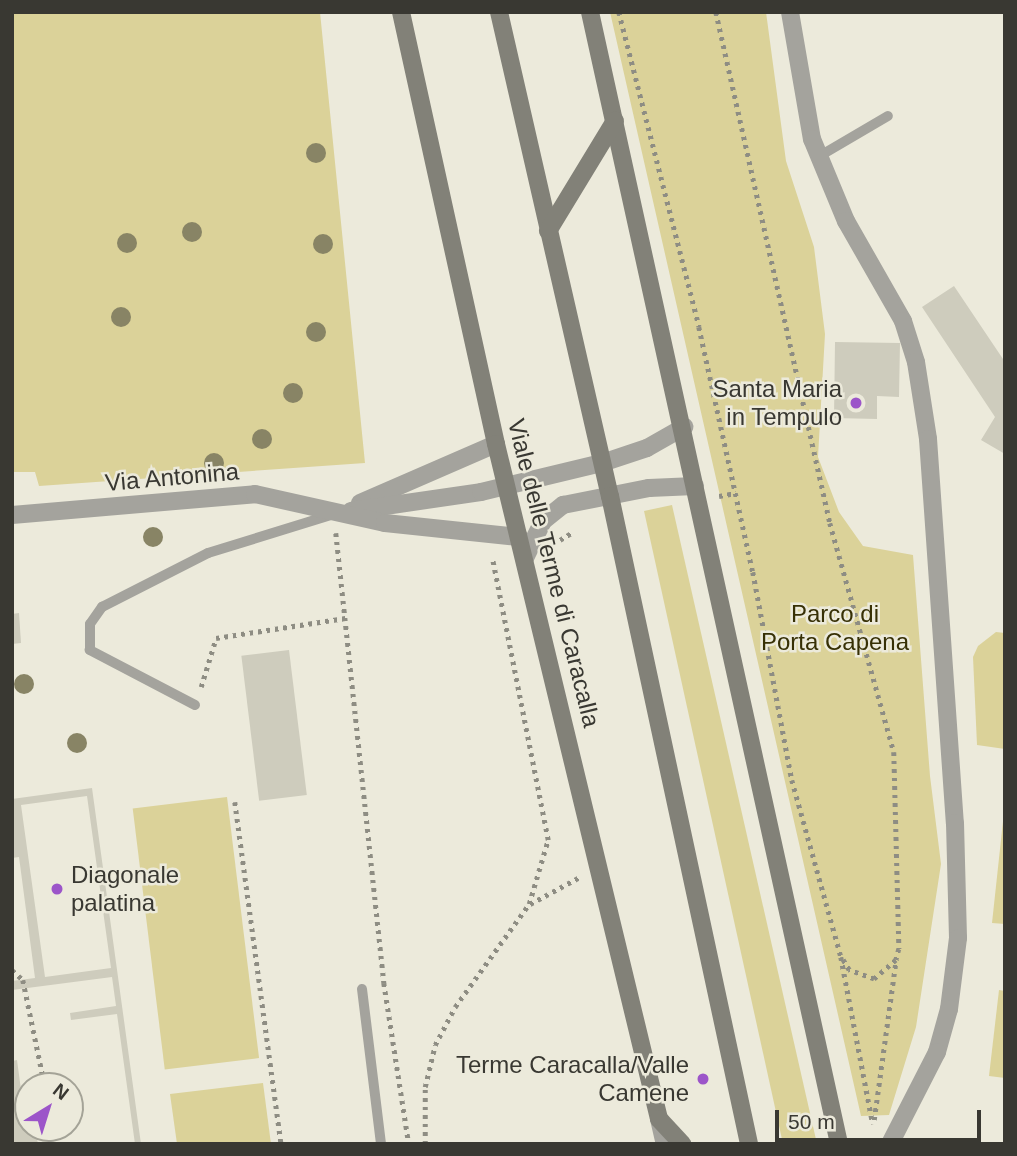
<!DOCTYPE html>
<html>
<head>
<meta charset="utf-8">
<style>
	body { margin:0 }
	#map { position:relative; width:1017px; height:1156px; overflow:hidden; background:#eceadb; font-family:Arial,sans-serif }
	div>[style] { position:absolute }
	.green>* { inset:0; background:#dbd299; transform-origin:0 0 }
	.building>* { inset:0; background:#ceccbd; transform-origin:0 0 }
	.path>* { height:4.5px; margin-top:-2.25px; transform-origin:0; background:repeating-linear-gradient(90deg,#8e8d83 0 3.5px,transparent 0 8.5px) }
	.service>* { height:10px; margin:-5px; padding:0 5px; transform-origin:5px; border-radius:5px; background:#a4a39d }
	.minor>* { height:18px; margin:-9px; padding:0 9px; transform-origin:9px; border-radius:9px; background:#a4a39d }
	.tertiary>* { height:18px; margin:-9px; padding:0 9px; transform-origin:9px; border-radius:9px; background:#a4a39d }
	.secondary>* { height:18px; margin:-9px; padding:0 9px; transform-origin:9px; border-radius:9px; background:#828178 }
	.trees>* { width:20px; height:20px; margin:-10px; border-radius:50%; background:#888465 }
	.dots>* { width:19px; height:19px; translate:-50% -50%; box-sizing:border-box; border:4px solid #eceadb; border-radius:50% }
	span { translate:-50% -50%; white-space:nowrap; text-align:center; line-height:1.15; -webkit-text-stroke:5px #eceadb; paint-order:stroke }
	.poi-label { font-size:24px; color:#393832 }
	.right { translate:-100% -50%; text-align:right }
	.left { translate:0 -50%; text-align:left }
	.street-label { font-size:24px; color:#393832 }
	.park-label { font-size:24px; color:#373005 }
	.frame { position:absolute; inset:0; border:14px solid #393832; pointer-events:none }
	.north { position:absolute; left:14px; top:1072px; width:70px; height:70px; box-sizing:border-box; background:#eceadb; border:2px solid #a4a397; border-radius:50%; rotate:38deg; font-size:19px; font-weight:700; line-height:28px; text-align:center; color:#393832 }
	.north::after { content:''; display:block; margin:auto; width:24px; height:32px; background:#9c55c9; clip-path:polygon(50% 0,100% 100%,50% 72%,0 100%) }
	.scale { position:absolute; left:775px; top:1110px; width:206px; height:32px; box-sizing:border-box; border:4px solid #393832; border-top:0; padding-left:9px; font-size:21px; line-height:24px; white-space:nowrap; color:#393832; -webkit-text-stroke:5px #eceadb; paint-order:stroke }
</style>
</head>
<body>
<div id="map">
	<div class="green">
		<div style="clip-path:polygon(12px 12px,320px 12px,365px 463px,39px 486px,35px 472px,12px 472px)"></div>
		<div style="clip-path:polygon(610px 12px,766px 12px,786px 161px,814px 247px,825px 334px,818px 457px,839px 512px,863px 546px,913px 555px,930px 776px,941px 864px,916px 1027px,889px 1115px,861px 1116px)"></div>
		<div style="clip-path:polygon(672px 505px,817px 1144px,783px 1144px,644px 511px)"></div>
		<div style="clip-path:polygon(996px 632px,1005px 633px,1005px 749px,977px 745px,973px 657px,978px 646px)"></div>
		<div style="left:227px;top:797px;width:263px;height:95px;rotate:83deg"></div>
		<div style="clip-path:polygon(1004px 812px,1005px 812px,1005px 924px,992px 923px)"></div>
		<div style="clip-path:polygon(999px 990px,1005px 991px,1005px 1078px,989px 1076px)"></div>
		<div style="clip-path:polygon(263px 1083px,271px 1144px,177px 1144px,170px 1094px)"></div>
	</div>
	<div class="building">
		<div style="clip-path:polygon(954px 286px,1005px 362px,1005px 454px,981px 440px,995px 417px,922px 307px)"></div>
		<div style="clip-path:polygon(835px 342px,900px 343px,899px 397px,877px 396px,877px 419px,834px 418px)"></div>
		<div style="clip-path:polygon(19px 613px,21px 643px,12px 644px,12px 614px)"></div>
		<div style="left:289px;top:650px;width:146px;height:48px;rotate:83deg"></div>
		<div style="clip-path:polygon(evenodd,92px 788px,141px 1144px,135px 1144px,117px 1014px,71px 1020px,70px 1013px,116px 1006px,112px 977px,12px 990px,12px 981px,35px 978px,19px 857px,12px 858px,12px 799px,92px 788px,87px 796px,111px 968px,45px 977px,21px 805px,87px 796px)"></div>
		<div style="clip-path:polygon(17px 1060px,26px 1127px,35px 1128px,38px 1144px,12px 1144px,12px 1061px)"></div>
	</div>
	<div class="path">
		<div style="left:619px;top:12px;width:325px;rotate:75.7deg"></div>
		<div style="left:699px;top:327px;width:251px;rotate:77.6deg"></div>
		<div style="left:753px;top:572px;width:212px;rotate:79.4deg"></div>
		<div style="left:792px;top:780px;width:184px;rotate:74.5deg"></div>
		<div style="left:841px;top:957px;width:170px;rotate:79.2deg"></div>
		<div style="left:716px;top:12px;width:524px;rotate:77.42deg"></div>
		<div style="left:830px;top:523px;width:238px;rotate:74.4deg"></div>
		<div style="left:894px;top:752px;width:197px;rotate:88.5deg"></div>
		<div style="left:899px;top:949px;width:11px;rotate:105deg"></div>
		<div style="left:896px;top:960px;width:29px;rotate:139deg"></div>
		<div style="left:874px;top:979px;width:27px;rotate:-160deg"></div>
		<div style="left:849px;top:970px;width:12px;rotate:-121deg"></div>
		<div style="left:719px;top:496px;width:17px;rotate:-10deg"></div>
		<div style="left:336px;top:533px;width:453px;rotate:83.9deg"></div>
		<div style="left:384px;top:983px;width:163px;rotate:81.2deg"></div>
		<div style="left:560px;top:540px;width:13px;rotate:-32deg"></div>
		<div style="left:201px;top:687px;width:51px;rotate:-73deg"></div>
		<div style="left:216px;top:638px;width:131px;rotate:-8.8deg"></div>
		<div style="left:235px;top:802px;width:345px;rotate:82.3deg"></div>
		<div style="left:530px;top:904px;width:55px;rotate:-28.4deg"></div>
		<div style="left:12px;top:970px;width:15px;rotate:42deg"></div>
		<div style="left:23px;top:980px;width:108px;rotate:78.3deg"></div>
		<div style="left:874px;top:1120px;width:162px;rotate:-82.2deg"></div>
		<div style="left:54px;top:1128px;width:16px;rotate:79deg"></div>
		<div style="left:425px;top:1144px;width:57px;rotate:-90deg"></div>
		<div style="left:425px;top:1087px;width:43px;rotate:-76.6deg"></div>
		<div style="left:435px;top:1045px;width:43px;rotate:-62.2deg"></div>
		<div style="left:455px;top:1007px;width:127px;rotate:-54.3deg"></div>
		<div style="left:529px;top:904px;width:67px;rotate:-73.5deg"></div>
		<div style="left:548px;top:840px;width:288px;rotate:-101.2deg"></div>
	</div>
	<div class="service">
		<div style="left:818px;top:157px;width:81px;rotate:-30.4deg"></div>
		<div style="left:195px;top:705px;width:119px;rotate:-152.4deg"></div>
		<div style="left:90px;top:650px;width:26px;rotate:-90deg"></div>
		<div style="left:90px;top:624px;width:21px;rotate:-55deg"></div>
		<div style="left:102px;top:607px;width:119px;rotate:-27deg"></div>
		<div style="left:208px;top:553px;width:132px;rotate:-17.2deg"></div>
		<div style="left:362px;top:989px;width:156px;rotate:83deg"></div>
	</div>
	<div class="minor">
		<div style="left:790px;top:12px;width:129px;rotate:80.2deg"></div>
		<div style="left:812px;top:139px;width:89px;rotate:67.5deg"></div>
		<div style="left:846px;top:221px;width:115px;rotate:60.3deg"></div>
		<div style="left:903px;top:321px;width:43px;rotate:72.4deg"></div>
		<div style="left:916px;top:362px;width:78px;rotate:81.1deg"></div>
		<div style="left:928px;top:439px;width:385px;rotate:86deg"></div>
		<div style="left:955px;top:823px;width:115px;rotate:88.5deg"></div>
		<div style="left:958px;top:938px;width:72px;rotate:97.2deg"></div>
		<div style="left:949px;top:1009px;width:45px;rotate:105.6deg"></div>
		<div style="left:937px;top:1052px;width:103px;rotate:117.1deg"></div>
		<div style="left:360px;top:503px;width:148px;rotate:-23.5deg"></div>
		<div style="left:351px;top:511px;width:131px;rotate:-8.3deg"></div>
		<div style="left:481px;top:492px;width:124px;rotate:-13.5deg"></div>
		<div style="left:602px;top:463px;width:47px;rotate:-18.4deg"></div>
		<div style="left:647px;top:448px;width:43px;rotate:-29.6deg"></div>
		<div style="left:12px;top:515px;width:244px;rotate:-4.9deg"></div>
		<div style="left:255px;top:494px;width:133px;rotate:12.6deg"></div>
		<div style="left:385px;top:523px;width:135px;rotate:6deg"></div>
		<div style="left:525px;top:558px;width:41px;rotate:-64.1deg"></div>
		<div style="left:543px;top:521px;width:26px;rotate:-39deg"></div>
		<div style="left:563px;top:505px;width:88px;rotate:-11.2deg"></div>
		<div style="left:649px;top:488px;width:46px;rotate:-2.5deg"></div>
	</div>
	<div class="tertiary">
		<div style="left:659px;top:1119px;width:26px;rotate:77deg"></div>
	</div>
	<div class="secondary">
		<div style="left:401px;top:12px;width:442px;rotate:77.6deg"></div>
		<div style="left:496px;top:444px;width:694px;rotate:76.42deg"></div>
		<div style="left:659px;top:1119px;width:34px;rotate:47deg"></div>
		<div style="left:499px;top:12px;width:497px;rotate:77.1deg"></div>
		<div style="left:610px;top:496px;width:663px;rotate:77.89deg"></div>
		<div style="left:590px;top:12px;width:1159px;rotate:77.59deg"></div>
		<div style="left:548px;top:231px;width:129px;rotate:-58.7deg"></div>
	</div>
	<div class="trees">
		<div style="left:316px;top:153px"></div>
		<div style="left:192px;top:232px"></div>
		<div style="left:127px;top:243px"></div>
		<div style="left:323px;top:244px"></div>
		<div style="left:121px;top:317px"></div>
		<div style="left:316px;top:332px"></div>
		<div style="left:293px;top:393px"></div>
		<div style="left:262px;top:439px"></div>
		<div style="left:214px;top:463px"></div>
		<div style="left:153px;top:537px"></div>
		<div style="left:24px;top:684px"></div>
		<div style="left:77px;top:743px"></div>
	</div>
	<div class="dots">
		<div style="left:856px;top:403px;background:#9c55c9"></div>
		<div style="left:57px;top:889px;background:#9c55c9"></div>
		<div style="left:703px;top:1079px;background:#9c55c9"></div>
	</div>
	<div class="poi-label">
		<span class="right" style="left:842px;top:403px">Santa Maria<br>in Tempulo</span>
		<span class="left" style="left:71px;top:889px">Diagonale<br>palatina</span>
		<span class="right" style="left:689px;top:1079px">Terme Caracalla/Valle<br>Camene</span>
	</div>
	<div class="street-label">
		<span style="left:172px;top:477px;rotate:-5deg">Via Antonina</span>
		<span style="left:554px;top:573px;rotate:76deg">Viale delle Terme di Caracalla</span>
	</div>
	<div class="park-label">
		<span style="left:835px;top:628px">Parco di<br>Porta Capena</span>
	</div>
	<div class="frame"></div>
	<div class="north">N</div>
	<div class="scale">50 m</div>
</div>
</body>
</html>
